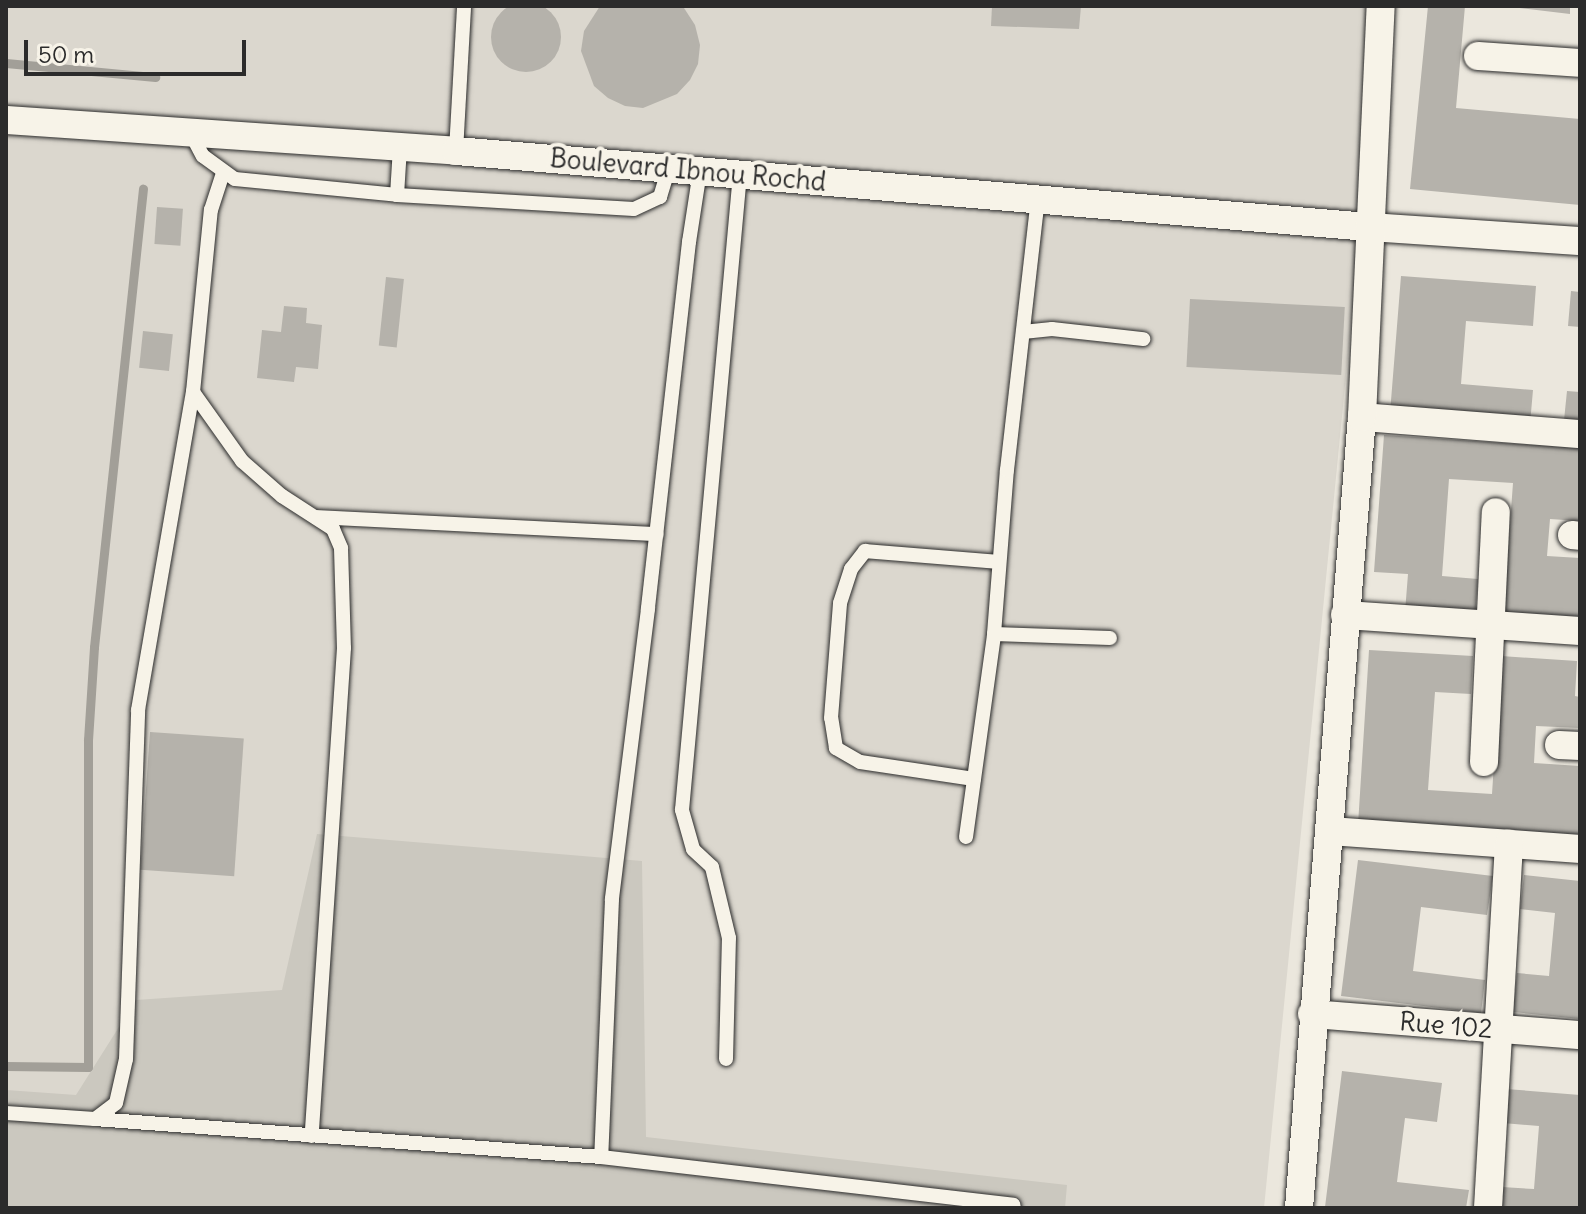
<!DOCTYPE html>
<html>
<head>
<meta charset="utf-8">
<style>
	body { margin:0 }
	#map { position:relative; width:1586px; height:1214px; overflow:hidden; background:#ebe7dd; font-family:Delius,sans-serif }
	div>[style] { position:absolute }
	.built>* { inset:0; background:#dbd7ce }
	.green>* { inset:0; background:#cbc8bf }
	.stream>* { height:9px; margin:-4.5px; padding:0 4.5px; transform-origin:4.5px; border-radius:4.5px; background:#a29f98 }
	.building>* { inset:0; background:#b5b2ab; transform-origin:0 0 }
	.round { border-radius:50% }
	.roads { filter:drop-shadow(0 0 2px #2b2b2b) drop-shadow(0 0 2px #2b2b2b) }
	.service>* { height:14px; margin:-7px; padding:0 7px; transform-origin:7px; border-radius:7px; background:#f7f3e8 }
	.minor>* { height:28px; margin:-14px; padding:0 14px; transform-origin:14px; border-radius:14px; background:#f7f3e8 }
	span { translate:-50% -50%; white-space:nowrap; text-align:center; line-height:1.15; -webkit-text-stroke:8px #f7f3e8; paint-order:stroke }
	.street-label { font-size:26px; color:#2b2b2b }
	.frame { position:absolute; inset:0; border:8px solid #2b2b2b; pointer-events:none }
	.scale { position:absolute; left:24px; top:40px; width:222px; height:36px; box-sizing:border-box; border:4px solid #2b2b2b; border-top:0; padding-left:10px; font-size:24px; line-height:28px; white-space:nowrap; color:#2b2b2b; -webkit-text-stroke:6px #f7f3e8; paint-order:stroke }
</style>
</head>
<body>
<div id="map">
	<div class="built">
		<div style="clip-path:polygon(6px 6px,1379px 6px,1363px 203px,1264px 1208px,6px 1208px)"></div>
	</div>
	<div class="green">
		<div style="clip-path:polygon(317px 834px,642px 861px,646px 1137px,1067px 1185px,1065px 1208px,6px 1208px,6px 1090px,76px 1095px,136px 1000px,282px 990px)"></div>
	</div>
	<div class="stream">
		<div style="left:6px;top:63px;width:150px;rotate:5.4deg"></div>
		<div style="left:6px;top:1066px;width:82px;rotate:0.7deg"></div>
		<div style="left:88px;top:1067px;width:327px;rotate:-90deg"></div>
		<div style="left:88px;top:740px;width:93px;rotate:-86.3deg"></div>
		<div style="left:94px;top:647px;width:461px;rotate:-83.9deg"></div>
	</div>
	<div class="building">
		<div class="round" style="left:491px;top:2px;width:70px;height:70px"></div>
		<div style="clip-path:polygon(600px 6px,684px 8px,695px 25px,700px 45px,698px 64px,690px 80px,677px 94px,643px 108px,625px 106px,608px 98px,594px 86px,581px 51px,584px 31px)"></div>
		<div style="clip-path:polygon(992px 6px,1081px 6px,1079px 29px,991px 26px)"></div>
		<div style="clip-path:polygon(1428px 6px,1465px 6px,1456px 108px,1580px 119px,1580px 205px,1410px 189px)"></div>
		<div style="clip-path:polygon(1502px 6px,1570px 6px,1570px 14px)"></div>
		<div style="left:157px;top:207px;width:26px;height:37px;rotate:4deg"></div>
		<div style="clip-path:polygon(1401px 276px,1536px 286px,1533px 326px,1466px 321px,1461px 384px,1533px 390px,1530px 424px,1390px 413px)"></div>
		<div style="left:386px;top:277px;width:18px;height:69px;rotate:6deg"></div>
		<div style="clip-path:polygon(1571px 291px,1580px 292px,1580px 327px,1568px 326px)"></div>
		<div style="left:1190px;top:299px;width:155px;height:68px;rotate:3deg"></div>
		<div style="clip-path:polygon(284px 306px,307px 308px,306px 323px,322px 325px,318px 369px,296px 367px,294px 382px,257px 378px,262px 330px,281px 332px)"></div>
		<div style="left:143px;top:331px;width:30px;height:37px;rotate:6deg"></div>
		<div style="clip-path:polygon(1567px 391px,1580px 392px,1580px 431px,1563px 430px)"></div>
		<div style="clip-path:polygon(1384px 435px,1580px 448px,1580px 521px,1550px 519px,1547px 556px,1580px 558px,1579px 625px,1503px 620px,1513px 483px,1449px 479px,1442px 576px,1478px 579px,1475px 617px,1405px 612px,1408px 574px,1374px 572px)"></div>
		<div style="clip-path:polygon(1369px 650px,1473px 656px,1471px 694px,1435px 692px,1428px 790px,1492px 794px,1501px 656px,1577px 661px,1575px 696px,1580px 697px,1580px 728px,1536px 726px,1534px 763px,1580px 766px,1580px 839px,1358px 825px)"></div>
		<div style="left:150px;top:732px;width:94px;height:138px;rotate:4deg"></div>
		<div style="clip-path:polygon(1358px 860px,1493px 876px,1487px 915px,1421px 907px,1413px 971px,1485px 980px,1481px 1013px,1341px 996px)"></div>
		<div style="clip-path:polygon(1524px 875px,1580px 881px,1580px 1019px,1513px 1012px,1517px 973px,1549px 976px,1555px 913px,1520px 909px)"></div>
		<div style="clip-path:polygon(1342px 1071px,1442px 1083px,1437px 1122px,1405px 1118px,1397px 1182px,1469px 1190px,1466px 1208px,1325px 1207px)"></div>
		<div style="clip-path:polygon(1506px 1089px,1580px 1095px,1580px 1208px,1501px 1208px,1502px 1187px,1534px 1189px,1539px 1126px,1503px 1123px)"></div>
	</div>
	<div class="roads">
		<div class="service">
			<div style="left:190px;top:132px;width:27px;rotate:62deg"></div>
			<div style="left:203px;top:156px;width:39px;rotate:36deg"></div>
			<div style="left:235px;top:179px;width:163px;rotate:5.6deg"></div>
			<div style="left:397px;top:195px;width:237px;rotate:3.4deg"></div>
			<div style="left:634px;top:209px;width:29px;rotate:-25deg"></div>
			<div style="left:660px;top:197px;width:30px;rotate:-73deg"></div>
			<div style="left:456px;top:151px;width:145px;rotate:-86.8deg"></div>
			<div style="left:700px;top:171px;width:72px;rotate:98.8deg"></div>
			<div style="left:689px;top:242px;width:369px;rotate:96.4deg"></div>
			<div style="left:648px;top:609px;width:292px;rotate:97.1deg"></div>
			<div style="left:612px;top:899px;width:258px;rotate:92.4deg"></div>
			<div style="left:601px;top:1157px;width:415px;rotate:6.6deg"></div>
			<div style="left:1013px;top:1205px;width:3px;rotate:72deg"></div>
			<div style="left:397px;top:195px;width:48px;rotate:-86.4deg"></div>
			<div style="left:1023px;top:332px;width:29px;rotate:-6deg"></div>
			<div style="left:1052px;top:329px;width:92px;rotate:6.3deg"></div>
			<div style="left:193px;top:392px;width:85px;rotate:54.6deg"></div>
			<div style="left:242px;top:461px;width:53px;rotate:41.2deg"></div>
			<div style="left:282px;top:496px;width:61px;rotate:32.9deg"></div>
			<div style="left:333px;top:529px;width:21px;rotate:67deg"></div>
			<div style="left:341px;top:548px;width:100px;rotate:88.3deg"></div>
			<div style="left:344px;top:648px;width:489px;rotate:93.8deg"></div>
			<div style="left:317px;top:517px;width:340px;rotate:2.9deg"></div>
			<div style="left:994px;top:634px;width:116px;rotate:2deg"></div>
			<div style="left:974px;top:779px;width:115px;rotate:-171.5deg"></div>
			<div style="left:860px;top:762px;width:28px;rotate:-150deg"></div>
			<div style="left:836px;top:748px;width:30px;rotate:-99deg"></div>
			<div style="left:831px;top:718px;width:115px;rotate:-85.5deg"></div>
			<div style="left:840px;top:603px;width:36px;rotate:-72deg"></div>
			<div style="left:851px;top:569px;width:23px;rotate:-52deg"></div>
			<div style="left:865px;top:551px;width:134px;rotate:4.7deg"></div>
			<div style="left:966px;top:837px;width:205px;rotate:-82.1deg"></div>
			<div style="left:994px;top:634px;width:165px;rotate:-85.5deg"></div>
			<div style="left:1007px;top:470px;width:274px;rotate:-83.5deg"></div>
			<div style="left:726px;top:1059px;width:121px;rotate:-88.6deg"></div>
			<div style="left:729px;top:938px;width:73px;rotate:-103.5deg"></div>
			<div style="left:712px;top:867px;width:26px;rotate:-137deg"></div>
			<div style="left:693px;top:849px;width:41px;rotate:-105.8deg"></div>
			<div style="left:682px;top:810px;width:639px;rotate:-84.79deg"></div>
			<div style="left:6px;top:1113px;width:89px;rotate:3.9deg"></div>
			<div style="left:95px;top:1119px;width:26px;rotate:-37deg"></div>
			<div style="left:116px;top:1103px;width:45px;rotate:-77.2deg"></div>
			<div style="left:126px;top:1059px;width:349px;rotate:-88deg"></div>
			<div style="left:138px;top:710px;width:323px;rotate:-80.2deg"></div>
			<div style="left:193px;top:392px;width:183px;rotate:-84.4deg"></div>
			<div style="left:211px;top:210px;width:39px;rotate:-72deg"></div>
			<div style="left:95px;top:1119px;width:507px;rotate:4.29deg"></div>
		</div>
		<div class="minor">
			<div style="left:1478px;top:56px;width:102px;rotate:3.9deg"></div>
			<div style="left:6px;top:120px;width:451px;rotate:3.9deg"></div>
			<div style="left:456px;top:151px;width:916px;rotate:4.76deg"></div>
			<div style="left:1369px;top:227px;width:211px;rotate:3.8deg"></div>
			<div style="left:1362px;top:417px;width:219px;rotate:4.5deg"></div>
			<div style="left:1572px;top:535px;width:8px;rotate:7deg"></div>
			<div style="left:1345px;top:615px;width:236px;rotate:3.9deg"></div>
			<div style="left:1559px;top:745px;width:21px;rotate:3deg"></div>
			<div style="left:1484px;top:762px;width:250px;rotate:-87.3deg"></div>
			<div style="left:1330px;top:831px;width:251px;rotate:4.1deg"></div>
			<div style="left:1312px;top:1014px;width:269px;rotate:4.5deg"></div>
			<div style="left:1299px;top:1208px;width:794px;rotate:-85.45deg"></div>
			<div style="left:1362px;top:417px;width:411px;rotate:-87.4deg"></div>
			<div style="left:1488px;top:1208px;width:365px;rotate:-86.7deg"></div>
		</div>
	</div>
	<div class="street-label">
		<span style="left:688px;top:170px;rotate:5deg">Boulevard Ibnou Rochd</span>
		<span style="left:1446px;top:1025px;rotate:5deg">Rue 102</span>
	</div>
	<div class="frame"></div>
	<div class="scale">50 m</div>
</div>
</body>
</html>
